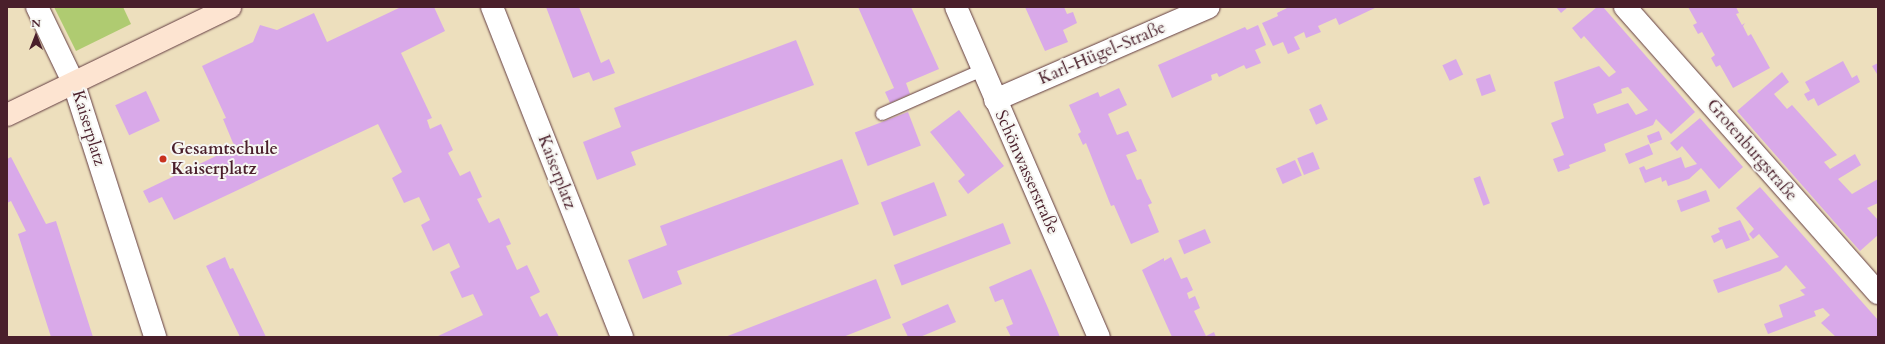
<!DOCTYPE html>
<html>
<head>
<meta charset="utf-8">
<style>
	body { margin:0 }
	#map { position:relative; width:1885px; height:344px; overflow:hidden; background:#eddfbd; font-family:Cardo,serif }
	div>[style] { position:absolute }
	.green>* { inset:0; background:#afcb71 }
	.building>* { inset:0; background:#d9a9e9; transform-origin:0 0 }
	.roads { filter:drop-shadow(0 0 1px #623c41) drop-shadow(0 0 1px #623c41) }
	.lane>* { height:12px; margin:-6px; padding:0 6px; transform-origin:6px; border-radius:6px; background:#fff }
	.street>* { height:22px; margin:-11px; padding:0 11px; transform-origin:11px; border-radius:11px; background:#fff }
	.secondary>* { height:22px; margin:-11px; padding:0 11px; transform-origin:11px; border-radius:11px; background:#fde4d1 }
	.dots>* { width:11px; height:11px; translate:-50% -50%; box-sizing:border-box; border:2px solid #f6f6f2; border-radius:50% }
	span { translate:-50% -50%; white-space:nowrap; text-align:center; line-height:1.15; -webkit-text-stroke:4px #f6f6f2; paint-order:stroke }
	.street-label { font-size:17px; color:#4a1f2b }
	.poi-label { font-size:17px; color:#4a1f2b; font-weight:700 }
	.left { translate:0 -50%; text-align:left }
	.frame { position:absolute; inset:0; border:8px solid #4a1f2b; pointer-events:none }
	.north { position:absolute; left:16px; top:16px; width:40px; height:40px; -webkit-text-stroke:3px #f6f6f2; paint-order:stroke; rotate:0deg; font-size:11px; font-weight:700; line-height:16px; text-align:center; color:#4a1f2b }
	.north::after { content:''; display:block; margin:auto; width:14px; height:18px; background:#4a1f2b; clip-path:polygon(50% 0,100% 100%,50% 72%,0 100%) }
</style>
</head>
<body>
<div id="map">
	<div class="green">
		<div style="clip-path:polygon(54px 7px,123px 7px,131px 24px,76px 51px)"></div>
	</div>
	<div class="building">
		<div style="clip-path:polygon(401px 7px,434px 7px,445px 31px,401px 53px,432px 118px,427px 120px,430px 129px,441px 124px,453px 150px,448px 153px,460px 176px,470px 171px,482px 197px,477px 199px,489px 223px,499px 218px,511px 244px,506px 246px,517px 270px,527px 265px,540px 292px,530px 297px,540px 317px,547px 313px,559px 337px,436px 337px,483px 315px,473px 294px,462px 298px,450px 272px,460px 267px,449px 243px,433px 251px,421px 225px,430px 220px,419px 197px,404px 203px,392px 178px,402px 172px,378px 124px,174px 220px,162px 197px,149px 203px,143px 191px,237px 146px,233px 143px,223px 119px,226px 118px,202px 66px,253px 42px,260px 25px,277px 30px,314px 13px,327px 42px)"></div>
		<div style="clip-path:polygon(546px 7px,579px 7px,601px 63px,609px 59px,615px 73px,593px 81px,589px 72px,573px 78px)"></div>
		<div style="clip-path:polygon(858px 7px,911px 7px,939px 69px,906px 83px,910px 94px,890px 103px,885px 92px,894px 88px)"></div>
		<div style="clip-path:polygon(1025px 7px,1064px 7px,1067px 14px,1073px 12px,1077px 23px,1063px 30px,1068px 42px,1045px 51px)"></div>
		<div style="clip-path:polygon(1289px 7px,1377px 7px,1339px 25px,1336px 18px,1318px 26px,1321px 32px,1306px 38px,1304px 32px,1294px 37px,1300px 49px,1288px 54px,1283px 42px,1273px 46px,1262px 23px,1278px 16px,1277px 13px)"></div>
		<div style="clip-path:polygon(1556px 7px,1568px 7px,1561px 13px)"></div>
		<div style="clip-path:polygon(evenodd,1597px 7px,1603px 7px,1695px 112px,1671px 134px,1656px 119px,1653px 125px,1604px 144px,1606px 151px,1569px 165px,1570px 168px,1558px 172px,1553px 159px,1564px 155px,1551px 123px,1564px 118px,1554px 82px,1599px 66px,1609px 77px,1616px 72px,1584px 36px,1581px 39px,1572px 28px,1597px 7px,1628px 87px,1648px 110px,1636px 115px,1628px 103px,1597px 114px,1593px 104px,1622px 93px,1621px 89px,1628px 87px)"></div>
		<div style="clip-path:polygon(1688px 7px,1736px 7px,1739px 13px,1736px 14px,1742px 25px,1745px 23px,1743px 26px,1748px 36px,1751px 34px,1770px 68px,1733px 88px,1720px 65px,1716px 67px,1711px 58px,1715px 55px,1702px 32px,1698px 34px,1693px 25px,1697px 23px)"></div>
		<div style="clip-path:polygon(1258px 25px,1266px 45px,1255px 50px,1261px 63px,1246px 69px,1244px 65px,1219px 77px,1217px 73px,1211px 75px,1212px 80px,1172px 98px,1158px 65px,1245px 27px,1247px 30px)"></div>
		<div style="clip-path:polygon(796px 40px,814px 85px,631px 152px,636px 165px,597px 180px,583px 142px,621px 127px,614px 108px)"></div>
		<div style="left:1456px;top:59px;width:17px;height:15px;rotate:65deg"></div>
		<div style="clip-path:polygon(1843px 61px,1852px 78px,1857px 75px,1860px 82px,1818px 106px,1814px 98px,1808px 101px,1804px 94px,1810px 91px,1805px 82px)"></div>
		<div style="clip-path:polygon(1878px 63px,1878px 73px,1877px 74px,1872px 66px)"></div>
		<div style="clip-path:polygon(1782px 72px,1789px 82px,1774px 94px,1787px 109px,1792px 105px,1837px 155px,1824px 162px,1830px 169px,1855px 154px,1861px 165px,1838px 179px,1852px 194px,1878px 179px,1878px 203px,1867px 208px,1878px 220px,1878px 235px,1860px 251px,1737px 111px)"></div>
		<div style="left:1490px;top:74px;width:18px;height:15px;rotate:71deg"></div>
		<div style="clip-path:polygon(1119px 88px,1127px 105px,1108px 114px,1117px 135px,1128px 131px,1137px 151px,1126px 155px,1137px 180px,1141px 179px,1146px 191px,1152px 203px,1148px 205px,1159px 232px,1131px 244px,1114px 205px,1111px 206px,1086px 143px,1083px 145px,1078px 134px,1081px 132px,1069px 105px,1098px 92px,1100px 97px)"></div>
		<div style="left:146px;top:91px;width:33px;height:34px;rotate:65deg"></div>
		<div style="left:1321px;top:104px;width:17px;height:13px;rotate:66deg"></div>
		<div style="clip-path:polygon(959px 110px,1004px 166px,968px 194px,958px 181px,965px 175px,930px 132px)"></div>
		<div style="left:908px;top:112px;width:36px;height:57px;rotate:69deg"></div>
		<div style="clip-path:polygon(1700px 118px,1743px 167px,1719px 189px,1701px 168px,1689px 179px,1668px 186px,1666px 180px,1662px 182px,1661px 177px,1645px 183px,1639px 168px,1644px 166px,1646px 170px,1681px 157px,1685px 168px,1697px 164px,1682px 146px,1677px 151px,1670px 143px)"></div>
		<div style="left:1659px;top:131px;width:9px;height:13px;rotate:69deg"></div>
		<div style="left:1649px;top:144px;width:11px;height:26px;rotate:68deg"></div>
		<div style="left:1313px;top:152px;width:18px;height:17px;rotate:68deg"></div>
		<div style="clip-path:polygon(11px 157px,46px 224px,56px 221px,93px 337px,51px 337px,18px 234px,26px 231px,11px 201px,7px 203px,7px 159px)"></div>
		<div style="clip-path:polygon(842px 159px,859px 204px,677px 271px,682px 284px,643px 299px,628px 260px,667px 245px,660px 226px)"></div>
		<div style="left:1295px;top:160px;width:17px;height:21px;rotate:66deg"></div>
		<div style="left:1480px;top:176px;width:29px;height:7px;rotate:70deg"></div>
		<div style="left:934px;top:182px;width:36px;height:57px;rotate:69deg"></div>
		<div style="clip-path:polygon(1760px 187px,1878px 320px,1878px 337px,1836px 337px,1821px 323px,1830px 315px,1823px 308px,1814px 311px,1816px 316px,1768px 334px,1764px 324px,1783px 317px,1779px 305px,1805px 295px,1800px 290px,1806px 288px,1786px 265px,1780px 271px,1718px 293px,1713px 280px,1779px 257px,1759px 234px,1753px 239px,1749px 234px,1754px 229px,1736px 208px)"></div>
		<div style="left:1706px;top:190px;width:12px;height:31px;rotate:70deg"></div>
		<div style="clip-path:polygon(1740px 220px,1750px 240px,1726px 249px,1722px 239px,1714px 243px,1711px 236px,1720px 232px,1718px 228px)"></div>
		<div style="left:1003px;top:223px;width:22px;height:117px;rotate:69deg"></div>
		<div style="left:1205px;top:229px;width:15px;height:29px;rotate:67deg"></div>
		<div style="clip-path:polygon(225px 257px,230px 269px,233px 268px,266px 337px,240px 337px,206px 266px)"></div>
		<div style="clip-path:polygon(1171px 257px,1181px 279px,1187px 277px,1193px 290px,1187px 293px,1189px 299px,1195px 296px,1200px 308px,1194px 311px,1206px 336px,1214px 332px,1216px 337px,1172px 337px,1142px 270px,1164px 258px,1164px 261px)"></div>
		<div style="clip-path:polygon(1031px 269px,1048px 308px,1060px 337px,1011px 337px,1006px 327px,1013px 324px,1003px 299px,995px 302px,989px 287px)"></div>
		<div style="clip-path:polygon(876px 279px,891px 318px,843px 337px,725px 337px)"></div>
		<div style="clip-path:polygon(948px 304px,956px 322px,920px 337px,908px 337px,902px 324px)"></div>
	</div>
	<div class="roads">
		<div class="lane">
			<div style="left:882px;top:114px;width:109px;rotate:-23.7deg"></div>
		</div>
		<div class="street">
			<div style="left:37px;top:7px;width:85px;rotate:64.3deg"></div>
			<div style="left:74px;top:84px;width:266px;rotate:72.2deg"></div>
			<div style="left:492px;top:7px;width:355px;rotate:68.5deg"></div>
			<div style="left:956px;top:7px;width:360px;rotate:66.6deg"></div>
			<div style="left:1625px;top:7px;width:382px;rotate:48.5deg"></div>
			<div style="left:995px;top:100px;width:233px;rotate:-23.5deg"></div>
		</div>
		<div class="secondary">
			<div style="left:7px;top:115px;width:248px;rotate:-25.8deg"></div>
		</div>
	</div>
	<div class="dots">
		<div style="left:163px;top:159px;background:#c8321e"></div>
	</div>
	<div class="street-label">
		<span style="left:1102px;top:53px;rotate:-23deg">Karl-Hügel-Straße</span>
		<span style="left:89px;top:128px;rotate:73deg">Kaiserplatz</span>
		<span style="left:1752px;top:150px;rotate:49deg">Grotenburgstraße</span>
		<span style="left:557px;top:172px;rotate:69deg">Kaiserplatz</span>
		<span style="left:1027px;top:172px;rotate:66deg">Schönwasserstraße</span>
	</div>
	<div class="poi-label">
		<span class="left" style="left:171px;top:159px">Gesamtschule<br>Kaiserplatz</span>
	</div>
	<div class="frame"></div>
	<div class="north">N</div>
</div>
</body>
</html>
